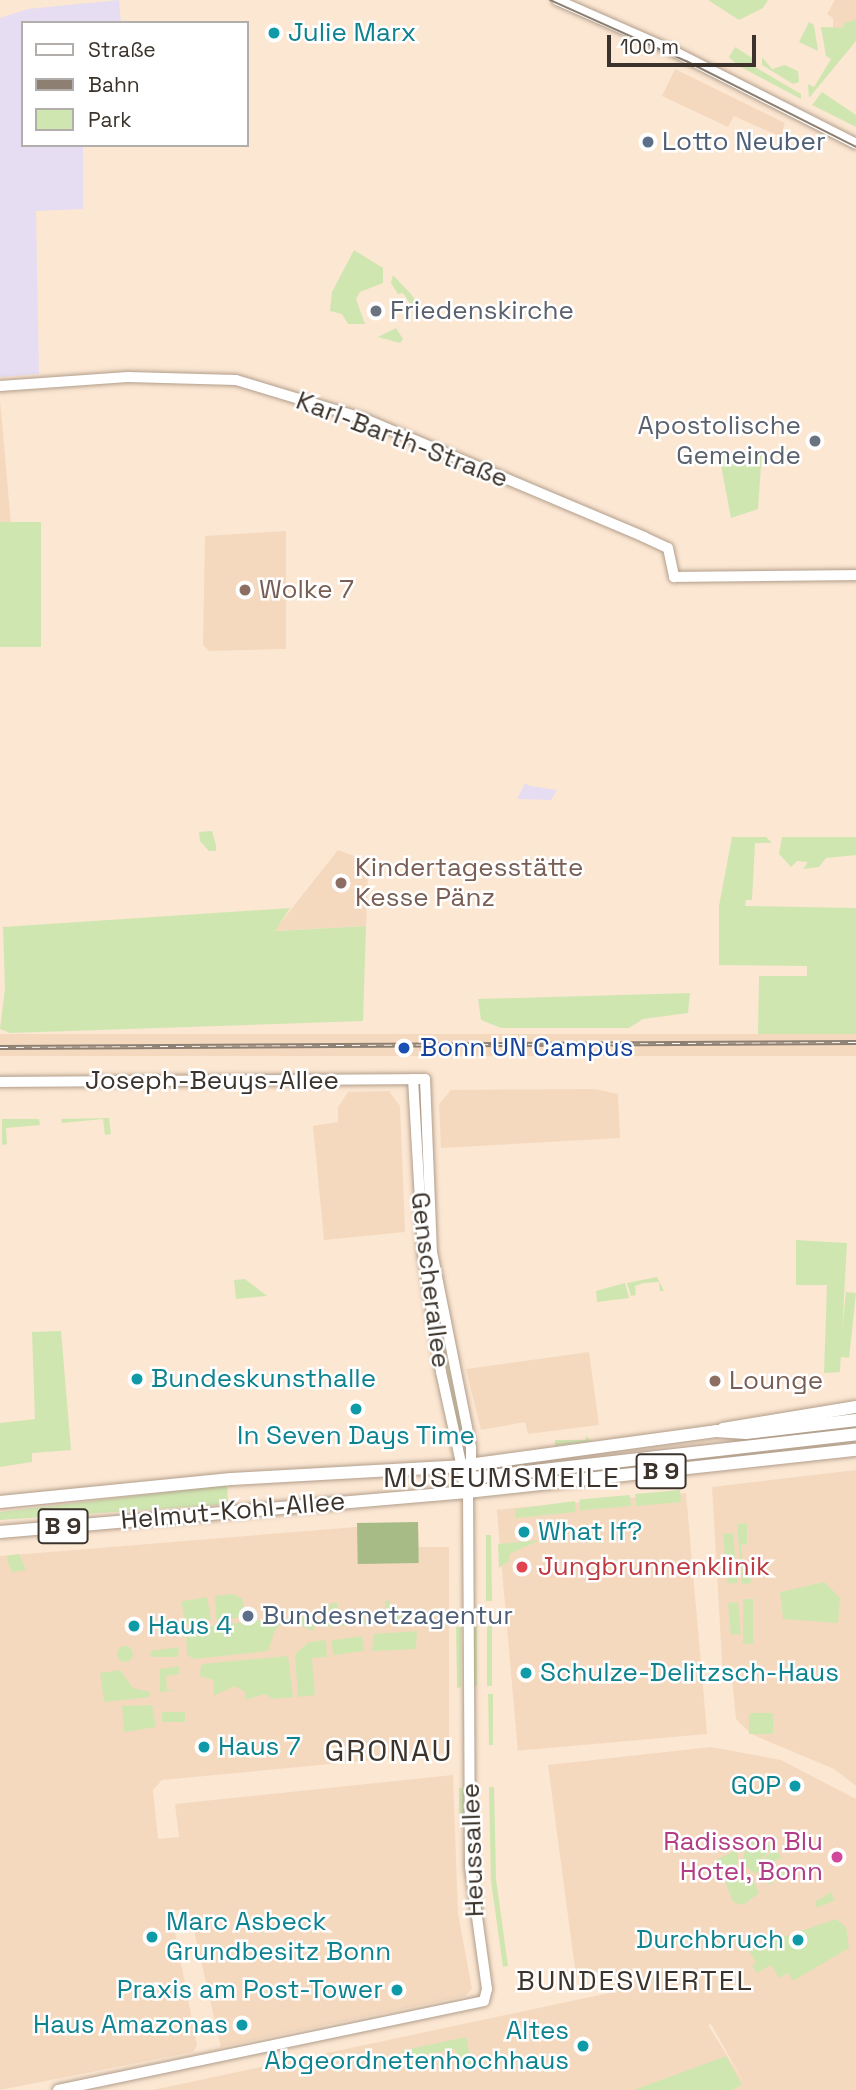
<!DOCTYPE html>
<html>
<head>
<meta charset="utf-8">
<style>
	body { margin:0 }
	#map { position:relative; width:856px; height:2090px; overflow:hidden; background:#fce7d3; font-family:"Space Grotesk",sans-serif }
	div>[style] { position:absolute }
	.built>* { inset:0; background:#f4d9bf; transform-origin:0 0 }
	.industrial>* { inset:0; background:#e6ddf2 }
	.green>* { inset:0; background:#d0e6b1; transform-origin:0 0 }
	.round { border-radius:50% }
	.forest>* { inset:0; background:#a6bb85; transform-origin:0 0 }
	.roads { filter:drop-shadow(0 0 2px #b19e8b) drop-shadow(0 0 2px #b19e8b) }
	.secondary>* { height:10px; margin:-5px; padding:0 5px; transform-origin:5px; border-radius:5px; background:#fff }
	.primary>* { height:12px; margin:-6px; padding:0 6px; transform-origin:6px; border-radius:6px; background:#fff }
	.tram>* { height:2px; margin:-1px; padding:0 1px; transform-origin:1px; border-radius:1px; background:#8d8073 }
	.rail>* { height:5px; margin-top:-2.5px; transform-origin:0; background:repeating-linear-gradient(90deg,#fff 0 8px,#8d8073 0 16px); box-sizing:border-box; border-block:2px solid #8d8073 }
	.dots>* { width:19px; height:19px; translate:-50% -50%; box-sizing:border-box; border:4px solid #fff; border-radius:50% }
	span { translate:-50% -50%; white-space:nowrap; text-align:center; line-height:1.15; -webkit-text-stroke:5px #fff; paint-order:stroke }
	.shield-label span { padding:2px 5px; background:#fff; border:2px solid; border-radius:5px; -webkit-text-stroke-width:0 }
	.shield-label { font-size:24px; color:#3c342c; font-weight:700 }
	.culture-label { font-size:26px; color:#0d838f }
	.left { translate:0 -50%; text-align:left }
	.right { translate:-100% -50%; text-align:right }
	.service-label { font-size:26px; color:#4e5e75 }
	.worship-label { font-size:26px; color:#5b616d }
	.street-label { font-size:26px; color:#3c342c }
	.education-label { font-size:26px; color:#785e54 }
	.transit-label { font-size:26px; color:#164399 }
	.health-label { font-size:26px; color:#be3a42 }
	.hotel-label { font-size:26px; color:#b23c85 }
	.neighbourhood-label { font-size:28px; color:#3c342c; letter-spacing:2px }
	.quarter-label { font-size:30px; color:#3c342c; letter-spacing:2px }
	.legend { position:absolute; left:21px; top:21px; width:228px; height:126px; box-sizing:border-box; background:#fff; border:2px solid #b1aeab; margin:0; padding:9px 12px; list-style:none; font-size:21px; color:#3c342c }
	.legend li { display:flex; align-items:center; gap:14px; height:35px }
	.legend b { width:35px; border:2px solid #b1aeab }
	.scale { position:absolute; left:607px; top:35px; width:149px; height:32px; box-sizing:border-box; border:4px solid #3c342c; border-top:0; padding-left:9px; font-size:21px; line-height:24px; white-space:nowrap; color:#3c342c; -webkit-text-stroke:5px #fff; paint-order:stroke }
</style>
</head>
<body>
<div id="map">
	<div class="built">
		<div style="clip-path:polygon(835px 0,856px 0,856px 41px,833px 28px,833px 18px,827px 14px)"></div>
		<div style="clip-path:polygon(675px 69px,785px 123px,781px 137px,734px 116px,728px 127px,662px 96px)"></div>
		<div style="clip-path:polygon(0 400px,11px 524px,0 525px)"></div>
		<div style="clip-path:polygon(286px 531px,286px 649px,209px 651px,203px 645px,205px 536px)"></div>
		<div style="clip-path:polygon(338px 850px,357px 857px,362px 861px,362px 875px,368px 875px,366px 926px,274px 931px)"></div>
		<div style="left:856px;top:1034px;width:22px;height:856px;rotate:90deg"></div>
		<div style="clip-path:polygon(595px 1089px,618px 1094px,620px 1138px,441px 1148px,439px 1104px,451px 1090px)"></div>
		<div style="clip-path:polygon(389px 1091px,400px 1106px,405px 1232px,324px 1240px,313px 1126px,338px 1122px,338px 1107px,348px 1092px)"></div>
		<div style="clip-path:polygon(589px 1352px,599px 1425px,528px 1434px,525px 1422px,481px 1430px,466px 1369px)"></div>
		<div style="clip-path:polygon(856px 1470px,856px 1786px,834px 1769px,751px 1734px,736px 1719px,732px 1678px,723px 1678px,712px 1487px)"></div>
		<div style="left:686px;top:1493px;width:242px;height:190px;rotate:85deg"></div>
		<div style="clip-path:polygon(418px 1522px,419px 1547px,449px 1547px,449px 1753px,162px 1780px,153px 1790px,158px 1839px,179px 1837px,175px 1804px,453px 1775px,458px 1913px,472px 1989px,465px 1996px,221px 2047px,189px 1909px,171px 1911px,197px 2046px,193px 2052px,0 2090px,0 1556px)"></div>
		<div style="clip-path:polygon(evenodd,711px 1747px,781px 1760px,856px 1799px,856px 2090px,153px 2090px,623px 1990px,611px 1991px,606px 1970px,576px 1976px,548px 1765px,711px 1747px,711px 2024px,744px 2083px,708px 2025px,711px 2024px)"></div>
	</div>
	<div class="industrial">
		<div style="clip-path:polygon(119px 0,121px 23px,23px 23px,23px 145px,83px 145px,83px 209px,36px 211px,39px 374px,0 377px,0 18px,28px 9px)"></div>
		<div style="clip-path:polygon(525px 783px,530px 786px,557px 790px,551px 800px,517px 799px)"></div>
	</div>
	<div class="green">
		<div style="clip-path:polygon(708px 0,768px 0,763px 8px,739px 20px)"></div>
		<div style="clip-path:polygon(856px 20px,856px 41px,809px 98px,808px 84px,814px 87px,831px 59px,826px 56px,821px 27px,843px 28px,844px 23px)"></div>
		<div style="clip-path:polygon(809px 22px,814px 25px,818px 51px,799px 42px)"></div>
		<div style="clip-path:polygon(735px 47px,754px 59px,755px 67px,801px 94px,801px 99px,737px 65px,729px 57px)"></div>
		<div style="clip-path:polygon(762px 57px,772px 69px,785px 65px,798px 71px,799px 82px,793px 84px,762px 65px)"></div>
		<div style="clip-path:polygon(822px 92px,856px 115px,856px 127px,812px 105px)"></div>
		<div style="clip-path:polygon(354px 250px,383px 268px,383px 283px,360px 292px,356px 299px,365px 324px,348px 324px,342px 314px,330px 311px,332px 292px)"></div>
		<div style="clip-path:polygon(393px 275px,410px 293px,420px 306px,413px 308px,403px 293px,398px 294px,391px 283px)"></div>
		<div style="clip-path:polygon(396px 328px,403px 339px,400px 343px,378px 337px)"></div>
		<div style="clip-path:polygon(756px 450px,762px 451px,758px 509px,731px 518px,719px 455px)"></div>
		<div style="left:41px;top:522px;width:125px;height:41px;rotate:90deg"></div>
		<div style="clip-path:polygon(212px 831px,216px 845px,216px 851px,209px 851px,200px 841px,199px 832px)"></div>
		<div style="clip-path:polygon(732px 837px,766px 837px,772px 843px,755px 843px,752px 900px,746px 900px,745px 906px,856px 908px,856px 1034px,758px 1034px,759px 976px,807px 976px,807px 966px,719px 965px,719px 906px)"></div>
		<div style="clip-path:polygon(782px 837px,856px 837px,856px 855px,826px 858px,819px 867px,803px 869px,808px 862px,797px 861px,791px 867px,779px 854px)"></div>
		<div style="clip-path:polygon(290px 908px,275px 931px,366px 926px,363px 1021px,10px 1033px,0 1029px,5px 989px,3px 927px)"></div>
		<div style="clip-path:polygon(690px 993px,688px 1013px,643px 1019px,629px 1028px,501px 1028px,481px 1020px,478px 999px)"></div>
		<div style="clip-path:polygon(109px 1118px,111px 1134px,105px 1135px,103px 1119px,62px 1123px,61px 1119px)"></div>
		<div style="clip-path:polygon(2px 1119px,39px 1119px,40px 1125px,6px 1128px,7px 1144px,2px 1145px)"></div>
		<div style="clip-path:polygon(796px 1240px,847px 1243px,840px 1372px,824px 1373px,827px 1285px,796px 1285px)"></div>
		<div style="clip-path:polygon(657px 1277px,664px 1291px,660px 1291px,659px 1282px,644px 1283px,635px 1286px,636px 1295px,631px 1296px,627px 1283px)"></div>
		<div style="clip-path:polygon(245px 1279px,267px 1296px,236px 1299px,234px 1280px)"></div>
		<div style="clip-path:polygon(625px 1283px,629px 1298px,597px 1302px,596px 1291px)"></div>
		<div style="left:846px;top:1292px;width:10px;height:65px;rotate:6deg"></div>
		<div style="clip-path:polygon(61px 1331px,71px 1450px,32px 1453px,32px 1462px,0 1467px,0 1423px,35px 1419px,32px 1332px)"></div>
		<div style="clip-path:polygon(442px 1340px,443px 1341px,465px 1442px,461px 1443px)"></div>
		<div style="clip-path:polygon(586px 1436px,591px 1441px,555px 1446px,555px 1440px,586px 1440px)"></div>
		<div style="clip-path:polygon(227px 1485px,228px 1504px,0 1520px,0 1512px)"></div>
		<div style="left:680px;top:1490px;width:12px;height:45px;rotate:85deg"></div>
		<div style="left:630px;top:1495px;width:11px;height:51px;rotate:85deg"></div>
		<div style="clip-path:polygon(575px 1501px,576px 1512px,516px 1518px,515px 1509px)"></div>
		<div style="clip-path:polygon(747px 1523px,747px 1544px,741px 1545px,743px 1573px,750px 1573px,751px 1583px,742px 1584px,737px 1524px)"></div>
		<div style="left:733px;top:1533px;width:50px;height:10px;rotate:85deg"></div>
		<div style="clip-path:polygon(486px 1535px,491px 1535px,492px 1601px,486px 1601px)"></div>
		<div style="clip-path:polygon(540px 1540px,509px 1554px,509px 1561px,499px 1568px,498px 1544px)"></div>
		<div style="clip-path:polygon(19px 1554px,26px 1570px,12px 1572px,6px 1556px)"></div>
		<div style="clip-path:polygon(824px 1582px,840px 1598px,838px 1623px,783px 1619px,780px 1592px)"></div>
		<div style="clip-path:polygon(232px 1594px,242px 1598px,246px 1617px,216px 1620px,215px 1596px)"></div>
		<div style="left:207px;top:1597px;width:23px;height:26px;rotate:80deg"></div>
		<div style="left:743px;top:1599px;width:10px;height:45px"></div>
		<div style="clip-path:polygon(390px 1600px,390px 1608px,399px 1608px,401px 1620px,328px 1627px,329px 1604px,337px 1602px,340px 1622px,386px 1618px,385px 1601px)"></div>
		<div style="left:738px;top:1602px;width:32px;height:10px;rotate:85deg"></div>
		<div style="clip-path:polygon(316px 1616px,313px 1631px,292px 1622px,291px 1618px)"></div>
		<div style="clip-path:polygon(286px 1618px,275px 1631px,268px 1651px,194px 1659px,187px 1655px,186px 1628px)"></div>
		<div style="left:472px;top:1626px;width:5px;height:60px"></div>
		<div style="left:487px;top:1626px;width:5px;height:60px"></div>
		<div style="clip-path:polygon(456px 1627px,461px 1627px,461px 1687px,457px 1688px)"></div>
		<div style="clip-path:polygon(417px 1631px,416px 1649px,372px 1651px,374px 1634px)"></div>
		<div style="left:362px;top:1636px;width:15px;height:31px;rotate:82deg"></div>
		<div style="clip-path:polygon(326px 1640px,327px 1657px,312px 1658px,315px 1695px,298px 1697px,295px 1654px,309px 1642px)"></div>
		<div class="round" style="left:117px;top:1646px;width:16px;height:16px"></div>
		<div style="clip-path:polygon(179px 1647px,178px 1657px,151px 1657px,150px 1651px)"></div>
		<div style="clip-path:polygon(288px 1656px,293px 1697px,273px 1699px,265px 1694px,245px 1700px,245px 1692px,235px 1686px,213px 1696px,214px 1680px,199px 1676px,202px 1664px)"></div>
		<div style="clip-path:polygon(179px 1666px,179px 1674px,166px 1676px,167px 1690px,182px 1690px,160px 1692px,160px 1669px)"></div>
		<div style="clip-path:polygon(120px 1670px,133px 1688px,150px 1692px,150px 1697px,104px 1702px,100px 1673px)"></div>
		<div style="clip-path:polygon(488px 1694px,493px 1694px,493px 1745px,489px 1745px)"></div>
		<div style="clip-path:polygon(152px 1705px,156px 1727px,124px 1732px,122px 1706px)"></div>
		<div style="left:185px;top:1712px;width:10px;height:23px;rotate:90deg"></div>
		<div style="left:749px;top:1713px;width:24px;height:21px"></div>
		<div style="clip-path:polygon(475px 1787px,484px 1913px,479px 1913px,475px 1848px)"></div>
		<div style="clip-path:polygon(489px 1787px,494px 1787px,496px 1879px,508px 1966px,503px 1967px,491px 1881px)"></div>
		<div style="left:459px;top:1788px;width:5px;height:37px"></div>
		<div style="clip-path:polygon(761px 1837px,776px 1850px,769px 1851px,751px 1869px,770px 1853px,777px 1851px,782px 1858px,765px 1864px,756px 1874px,742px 1864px,747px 1840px)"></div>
		<div style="clip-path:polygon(738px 1849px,738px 1864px,721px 1869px,716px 1860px)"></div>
		<div style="clip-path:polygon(769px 1868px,790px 1870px,769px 1885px,761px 1878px)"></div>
		<div style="clip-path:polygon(738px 1869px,752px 1878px,746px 1886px,753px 1879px,759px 1893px,743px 1905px,733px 1902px,723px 1876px)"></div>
		<div style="clip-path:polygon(839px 1887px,831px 1893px,835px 1900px,817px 1908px,815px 1902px)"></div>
		<div style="clip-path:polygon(836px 1919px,846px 1927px,849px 1948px,793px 1981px,788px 1973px,779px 1978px,771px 1965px,757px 1973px,752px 1966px,756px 1963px,748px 1949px)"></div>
		<div style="clip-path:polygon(466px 2037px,472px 2065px,461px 2067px,455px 2049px,407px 2058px,400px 2051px)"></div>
		<div style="clip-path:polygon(726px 2056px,742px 2085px,732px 2090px,634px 2090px)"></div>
	</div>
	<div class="forest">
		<div style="left:418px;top:1522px;width:41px;height:61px;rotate:89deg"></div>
	</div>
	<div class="roads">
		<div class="secondary">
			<div style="left:557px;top:0;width:127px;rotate:23.7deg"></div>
			<div style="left:673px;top:51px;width:205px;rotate:26.9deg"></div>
			<div style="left:0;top:386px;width:128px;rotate:-4deg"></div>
			<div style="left:128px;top:377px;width:108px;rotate:1.6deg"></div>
			<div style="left:236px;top:380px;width:135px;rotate:16.8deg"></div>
			<div style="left:365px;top:419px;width:303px;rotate:22.9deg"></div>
			<div style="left:644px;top:537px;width:26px;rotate:25deg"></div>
			<div style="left:668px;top:548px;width:30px;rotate:78deg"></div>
			<div style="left:674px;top:577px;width:182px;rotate:-0.6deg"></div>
			<div style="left:413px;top:1079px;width:174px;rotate:86.7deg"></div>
			<div style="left:423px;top:1253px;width:120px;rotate:81.4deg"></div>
			<div style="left:441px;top:1372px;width:102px;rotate:77.6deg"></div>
			<div style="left:0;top:1082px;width:425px;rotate:-0.4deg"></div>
			<div style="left:425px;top:1079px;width:173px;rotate:87.7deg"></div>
			<div style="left:432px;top:1252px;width:200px;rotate:78.7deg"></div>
			<div style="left:471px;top:1448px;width:23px;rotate:90deg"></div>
			<div style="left:58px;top:2090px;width:435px;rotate:-11.8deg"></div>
			<div style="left:484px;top:2001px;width:12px;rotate:-76deg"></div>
			<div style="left:487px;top:1989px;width:123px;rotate:-97.9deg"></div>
			<div style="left:470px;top:1867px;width:381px;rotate:-90.3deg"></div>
		</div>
		<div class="primary">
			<div style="left:723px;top:1429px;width:135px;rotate:-9.4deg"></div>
			<div style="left:464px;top:1479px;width:395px;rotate:-6.5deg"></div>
			<div style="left:0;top:1502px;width:232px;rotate:-5.7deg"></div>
			<div style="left:231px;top:1479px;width:230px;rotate:-3.2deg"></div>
			<div style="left:461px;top:1466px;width:257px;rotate:-7.8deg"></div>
			<div style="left:716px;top:1431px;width:30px;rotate:4deg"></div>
			<div style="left:746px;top:1433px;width:111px;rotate:-6.7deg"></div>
			<div style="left:0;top:1532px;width:469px;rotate:-4.9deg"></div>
			<div style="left:467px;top:1492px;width:391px;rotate:-6.2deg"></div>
		</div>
	</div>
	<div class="tram">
		<div style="left:550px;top:0;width:149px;rotate:24.2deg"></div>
		<div style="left:686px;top:61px;width:191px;rotate:26.8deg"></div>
	</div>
	<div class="rail">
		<div style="left:0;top:1047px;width:856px;rotate:-0.33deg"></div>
	</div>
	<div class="dots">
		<div style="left:274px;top:33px;background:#0f9aa8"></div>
		<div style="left:648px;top:142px;background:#5c6f8a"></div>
		<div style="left:376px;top:311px;background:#6b7280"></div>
		<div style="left:815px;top:441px;background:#6b7280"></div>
		<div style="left:245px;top:590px;background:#8d6e63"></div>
		<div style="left:341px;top:883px;background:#8d6e63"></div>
		<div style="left:404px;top:1048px;background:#1a4fb4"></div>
		<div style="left:137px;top:1379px;background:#0f9aa8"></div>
		<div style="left:715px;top:1381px;background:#8d6e63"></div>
		<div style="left:356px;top:1409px;background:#0f9aa8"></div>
		<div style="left:524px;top:1532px;background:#0f9aa8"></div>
		<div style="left:522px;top:1567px;background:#e0444e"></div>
		<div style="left:248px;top:1616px;background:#5c6f8a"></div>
		<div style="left:134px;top:1626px;background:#0f9aa8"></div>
		<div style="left:526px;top:1673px;background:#0f9aa8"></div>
		<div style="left:204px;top:1747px;background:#0f9aa8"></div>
		<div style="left:795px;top:1786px;background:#0f9aa8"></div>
		<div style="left:837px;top:1857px;background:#d1479c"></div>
		<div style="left:152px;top:1937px;background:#0f9aa8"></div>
		<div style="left:798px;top:1940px;background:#0f9aa8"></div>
		<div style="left:397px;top:1990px;background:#0f9aa8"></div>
		<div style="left:242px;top:2025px;background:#0f9aa8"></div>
		<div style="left:583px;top:2046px;background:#0f9aa8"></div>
	</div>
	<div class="shield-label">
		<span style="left:661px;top:1471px">B 9</span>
		<span style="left:63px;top:1526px">B 9</span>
	</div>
	<div class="culture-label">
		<span class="left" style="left:288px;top:33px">Julie Marx</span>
		<span class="left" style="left:151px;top:1379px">Bundeskunsthalle</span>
		<span style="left:356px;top:1436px">In Seven Days Time</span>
		<span class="left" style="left:538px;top:1532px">What If?</span>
		<span class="left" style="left:148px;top:1626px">Haus 4</span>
		<span class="left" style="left:540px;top:1673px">Schulze-Delitzsch-Haus</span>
		<span class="left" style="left:218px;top:1747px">Haus 7</span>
		<span class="right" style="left:781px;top:1786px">GOP</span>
		<span class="left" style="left:166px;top:1937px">Marc Asbeck<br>Grundbesitz Bonn</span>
		<span class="right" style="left:784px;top:1940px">Durchbruch</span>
		<span class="right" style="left:383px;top:1990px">Praxis am Post-Tower</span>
		<span class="right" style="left:228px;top:2025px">Haus Amazonas</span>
		<span class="right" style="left:569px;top:2046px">Altes<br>Abgeordnetenhochhaus</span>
	</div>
	<div class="service-label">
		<span class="left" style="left:662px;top:142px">Lotto Neuber</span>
		<span class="left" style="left:262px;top:1616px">Bundesnetzagentur</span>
	</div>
	<div class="worship-label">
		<span class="left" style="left:390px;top:311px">Friedenskirche</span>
		<span class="right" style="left:801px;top:441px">Apostolische<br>Gemeinde</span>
	</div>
	<div class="street-label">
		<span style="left:402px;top:440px;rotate:21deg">Karl-Barth-Straße</span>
		<span style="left:212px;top:1081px">Joseph-Beuys-Allee</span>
		<span style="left:430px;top:1280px;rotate:83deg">Genscherallee</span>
		<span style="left:233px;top:1511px;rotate:-5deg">Helmut-Kohl-Allee</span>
		<span style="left:473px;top:1850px;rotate:-92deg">Heussallee</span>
	</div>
	<div class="education-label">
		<span class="left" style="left:259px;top:590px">Wolke 7</span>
		<span class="left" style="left:355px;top:883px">Kindertagesstätte<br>Kesse Pänz</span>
		<span class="left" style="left:729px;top:1381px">Lounge</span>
	</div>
	<div class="transit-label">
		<span class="left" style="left:420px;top:1048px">Bonn UN Campus</span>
	</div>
	<div class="health-label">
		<span class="left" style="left:538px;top:1567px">Jungbrunnenklinik</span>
	</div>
	<div class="hotel-label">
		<span class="right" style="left:823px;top:1857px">Radisson Blu<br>Hotel, Bonn</span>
	</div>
	<div class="neighbourhood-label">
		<span style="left:502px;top:1477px">MUSEUMSMEILE</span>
		<span style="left:635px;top:1980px">BUNDESVIERTEL</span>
	</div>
	<div class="quarter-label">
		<span style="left:389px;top:1751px">GRONAU</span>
	</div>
	<ul class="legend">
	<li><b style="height:9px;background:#fff"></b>Straße</li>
	<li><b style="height:9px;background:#8d8073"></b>Bahn</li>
	<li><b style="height:19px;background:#d0e6b1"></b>Park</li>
	</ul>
	<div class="scale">100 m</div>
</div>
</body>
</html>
